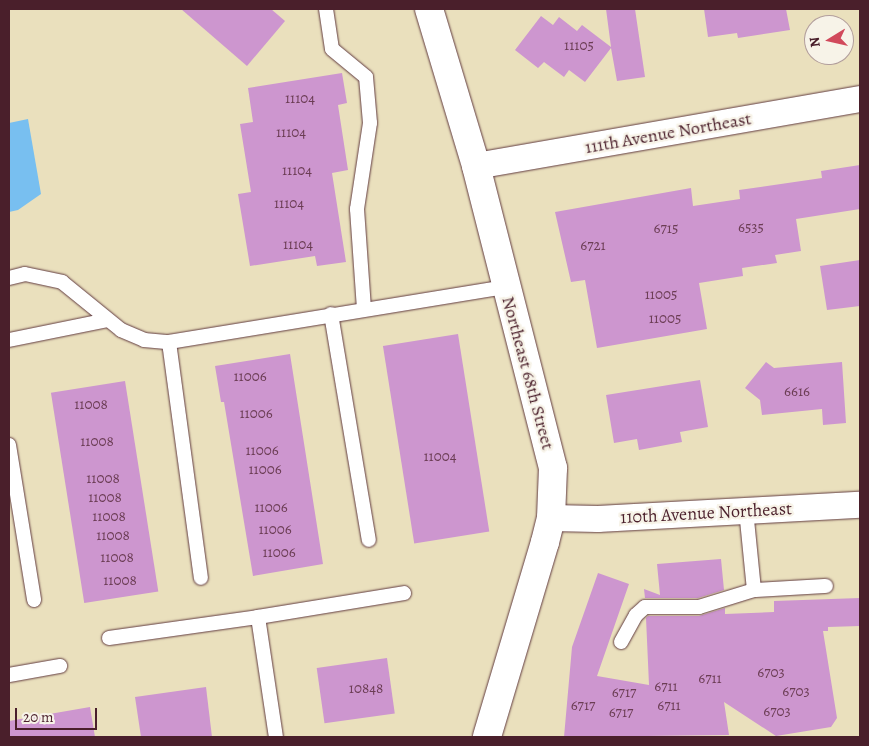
<!DOCTYPE html>
<html>
<head>
<meta charset="utf-8">
<style>
	body { margin:0 }
	#map { position:relative; width:869px; height:746px; overflow:hidden; background:#eae0bd; font-family:Alegreya,serif }
	div>[style] { position:absolute }
	.water>* { inset:0; background:#78bff0 }
	.building>* { inset:0; background:#cd96cf; transform-origin:0 0 }
	.roads { filter:drop-shadow(0 0 1px #623c41) drop-shadow(0 0 1px #623c41) }
	.service>* { height:14px; margin:-7px; padding:0 7px; transform-origin:7px; border-radius:7px; background:#fff }
	.minor>* { height:26px; margin:-13px; padding:0 13px; transform-origin:13px; border-radius:13px; background:#fff }
	.secondary>* { height:28px; margin:-14px; padding:0 14px; transform-origin:14px; border-radius:14px; background:#fff }
	span { translate:-50% -50%; white-space:nowrap; text-align:center; line-height:1.15; -webkit-text-stroke:4.5px #f7f3e8; paint-order:stroke }
	.number-label { font-size:15px; color:#6b3d54 }
	.number-label span { -webkit-text-stroke-width:0 }
	.street-label { font-size:18px; color:#4a1f2b }
	.frame { position:absolute; inset:0; border:10px solid #4a1f2b; pointer-events:none }
	.north { position:absolute; left:804px; top:15px; width:50px; height:50px; box-sizing:border-box; background:#f7f3e8; border:1px solid #b29e9c; border-radius:50%; rotate:261deg; font-size:14px; font-weight:700; line-height:20px; text-align:center; color:#4a1f2b }
	.north::after { content:''; display:block; margin:auto; width:18px; height:22px; background:#d1495b; clip-path:polygon(50% 0,100% 100%,50% 72%,0 100%) }
	.scale { position:absolute; left:15px; top:708px; width:82px; height:22px; box-sizing:border-box; border:2px solid #4a1f2b; border-top:0; padding-left:6px; font-size:15px; line-height:18px; white-space:nowrap; color:#4a1f2b; -webkit-text-stroke:4px #f7f3e8; paint-order:stroke }
</style>
</head>
<body>
<div id="map">
	<div class="water">
		<div style="clip-path:polygon(28px 119px,41px 194px,18px 210px,9px 212px,9px 123px)"></div>
	</div>
	<div class="building">
		<div style="clip-path:polygon(181px 9px,271px 9px,285px 21px,247px 66px)"></div>
		<div style="clip-path:polygon(606px 9px,635px 9px,645px 77px,617px 81px,611px 48px,585px 82px,569px 70px,564px 77px,544px 62px,538px 68px,515px 50px,541px 16px,553px 25px,559px 17px,577px 31px,582px 25px,611px 47px)"></div>
		<div style="clip-path:polygon(704px 9px,786px 9px,790px 30px,738px 38px,737px 33px,708px 37px)"></div>
		<div style="clip-path:polygon(342px 73px,347px 103px,338px 105px,348px 170px,332px 173px,346px 262px,317px 266px,315px 256px,250px 266px,238px 194px,251px 192px,240px 124px,253px 122px,248px 88px)"></div>
		<div style="clip-path:polygon(860px 165px,860px 209px,796px 219px,801px 251px,775px 255px,777px 263px,742px 268px,743px 276px,699px 283px,707px 329px,597px 348px,585px 280px,571px 282px,555px 212px,691px 188px,693px 206px,740px 199px,739px 190px,822px 178px,821px 171px)"></div>
		<div style="clip-path:polygon(860px 260px,860px 306px,827px 310px,820px 266px)"></div>
		<div style="left:458px;top:334px;width:200px;height:76px;rotate:81deg"></div>
		<div style="clip-path:polygon(290px 354px,323px 564px,253px 576px,224px 402px,221px 402px,215px 366px)"></div>
		<div style="clip-path:polygon(766px 362px,774px 368px,842px 362px,846px 423px,823px 425px,822px 409px,762px 415px,760px 400px,745px 388px)"></div>
		<div style="clip-path:polygon(700px 380px,708px 427px,680px 432px,682px 442px,639px 450px,637px 439px,614px 443px,606px 395px)"></div>
		<div style="left:125px;top:381px;width:213px;height:75px;rotate:81deg"></div>
		<div style="clip-path:polygon(721px 559px,724px 590px,698px 598px,645px 598px,644px 589px,660px 595px,657px 564px)"></div>
		<div style="clip-path:polygon(598px 573px,629px 584px,597px 676px,649px 685px,646px 618px,648px 616px,699px 616px,725px 608px,725px 614px,774px 612px,774px 601px,860px 598px,860px 626px,828px 627px,828px 631px,823px 631px,837px 718px,831px 727px,776px 736px,724px 702px,729px 735px,564px 737px,572px 647px)"></div>
		<div style="left:387px;top:658px;width:56px;height:71px;rotate:82deg"></div>
		<div style="clip-path:polygon(206px 687px,212px 737px,141px 737px,135px 697px)"></div>
		<div style="clip-path:polygon(90px 707px,95px 737px,9px 737px,9px 721px)"></div>
	</div>
	<div class="roads">
		<div class="service">
			<div style="left:326px;top:9px;width:40px;rotate:81.5deg"></div>
			<div style="left:332px;top:49px;width:44px;rotate:39.5deg"></div>
			<div style="left:366px;top:77px;width:46px;rotate:85deg"></div>
			<div style="left:370px;top:123px;width:87px;rotate:98.6deg"></div>
			<div style="left:357px;top:209px;width:99px;rotate:86deg"></div>
			<div style="left:9px;top:278px;width:16px;rotate:-14deg"></div>
			<div style="left:25px;top:274px;width:38px;rotate:12deg"></div>
			<div style="left:62px;top:282px;width:76px;rotate:39.1deg"></div>
			<div style="left:121px;top:330px;width:25px;rotate:23deg"></div>
			<div style="left:144px;top:340px;width:25px;rotate:5deg"></div>
			<div style="left:169px;top:342px;width:340px;rotate:-9.3deg"></div>
			<div style="left:331px;top:314px;width:229px;rotate:80.5deg"></div>
			<div style="left:9px;top:340px;width:100px;rotate:-11.5deg"></div>
			<div style="left:169px;top:342px;width:238px;rotate:82.3deg"></div>
			<div style="left:9px;top:445px;width:157px;rotate:80.8deg"></div>
			<div style="left:754px;top:590px;width:72px;rotate:-3.2deg"></div>
			<div style="left:258px;top:617px;width:148px;rotate:-9.3deg"></div>
			<div style="left:109px;top:638px;width:150px;rotate:-8deg"></div>
			<div style="left:258px;top:617px;width:121px;rotate:81.5deg"></div>
			<div style="left:621px;top:642px;width:31px;rotate:-61deg"></div>
			<div style="left:636px;top:615px;width:12px;rotate:-42deg"></div>
			<div style="left:645px;top:607px;width:54px"></div>
			<div style="left:699px;top:607px;width:58px;rotate:-17.2deg"></div>
			<div style="left:754px;top:590px;width:80px;rotate:-95.7deg"></div>
			<div style="left:9px;top:675px;width:52px;rotate:-10deg"></div>
		</div>
		<div class="minor">
			<div style="left:476px;top:166px;width:390px;rotate:-9.9deg"></div>
			<div style="left:551px;top:518px;width:47px;rotate:1.2deg"></div>
			<div style="left:598px;top:519px;width:262px;rotate:-3.1deg"></div>
		</div>
		<div class="secondary">
			<div style="left:429px;top:9px;width:164px;rotate:73.3deg"></div>
			<div style="left:476px;top:166px;width:312px;rotate:75.7deg"></div>
			<div style="left:553px;top:468px;width:50px;rotate:92.3deg"></div>
			<div style="left:551px;top:518px;width:25px;rotate:104deg"></div>
			<div style="left:545px;top:542px;width:203px;rotate:106.6deg"></div>
		</div>
	</div>
	<div class="number-label">
		<span style="left:579px;top:46px">11105</span>
		<span style="left:300px;top:99px">11104</span>
		<span style="left:291px;top:133px">11104</span>
		<span style="left:297px;top:171px">11104</span>
		<span style="left:289px;top:204px">11104</span>
		<span style="left:751px;top:228px">6535</span>
		<span style="left:666px;top:229px">6715</span>
		<span style="left:298px;top:245px">11104</span>
		<span style="left:593px;top:246px">6721</span>
		<span style="left:661px;top:295px">11005</span>
		<span style="left:665px;top:319px">11005</span>
		<span style="left:250px;top:377px">11006</span>
		<span style="left:797px;top:392px">6616</span>
		<span style="left:91px;top:405px">11008</span>
		<span style="left:256px;top:414px">11006</span>
		<span style="left:97px;top:442px">11008</span>
		<span style="left:262px;top:451px">11006</span>
		<span style="left:440px;top:457px">11004</span>
		<span style="left:265px;top:470px">11006</span>
		<span style="left:103px;top:479px">11008</span>
		<span style="left:105px;top:498px">11008</span>
		<span style="left:271px;top:508px">11006</span>
		<span style="left:109px;top:517px">11008</span>
		<span style="left:275px;top:530px">11006</span>
		<span style="left:113px;top:536px">11008</span>
		<span style="left:279px;top:553px">11006</span>
		<span style="left:117px;top:558px">11008</span>
		<span style="left:120px;top:581px">11008</span>
		<span style="left:771px;top:673px">6703</span>
		<span style="left:710px;top:679px">6711</span>
		<span style="left:666px;top:687px">6711</span>
		<span style="left:366px;top:689px">10848</span>
		<span style="left:796px;top:692px">6703</span>
		<span style="left:624px;top:693px">6717</span>
		<span style="left:583px;top:706px">6717</span>
		<span style="left:669px;top:706px">6711</span>
		<span style="left:777px;top:712px">6703</span>
		<span style="left:621px;top:713px">6717</span>
	</div>
	<div class="street-label">
		<span style="left:668px;top:133px;rotate:-10deg">111th Avenue Northeast</span>
		<span style="left:528px;top:373px;rotate:75deg">Northeast 68th Street</span>
		<span style="left:706px;top:513px;rotate:-3deg">110th Avenue Northeast</span>
	</div>
	<div class="frame"></div>
	<div class="north">N</div>
	<div class="scale">20 m</div>
</div>
</body>
</html>
